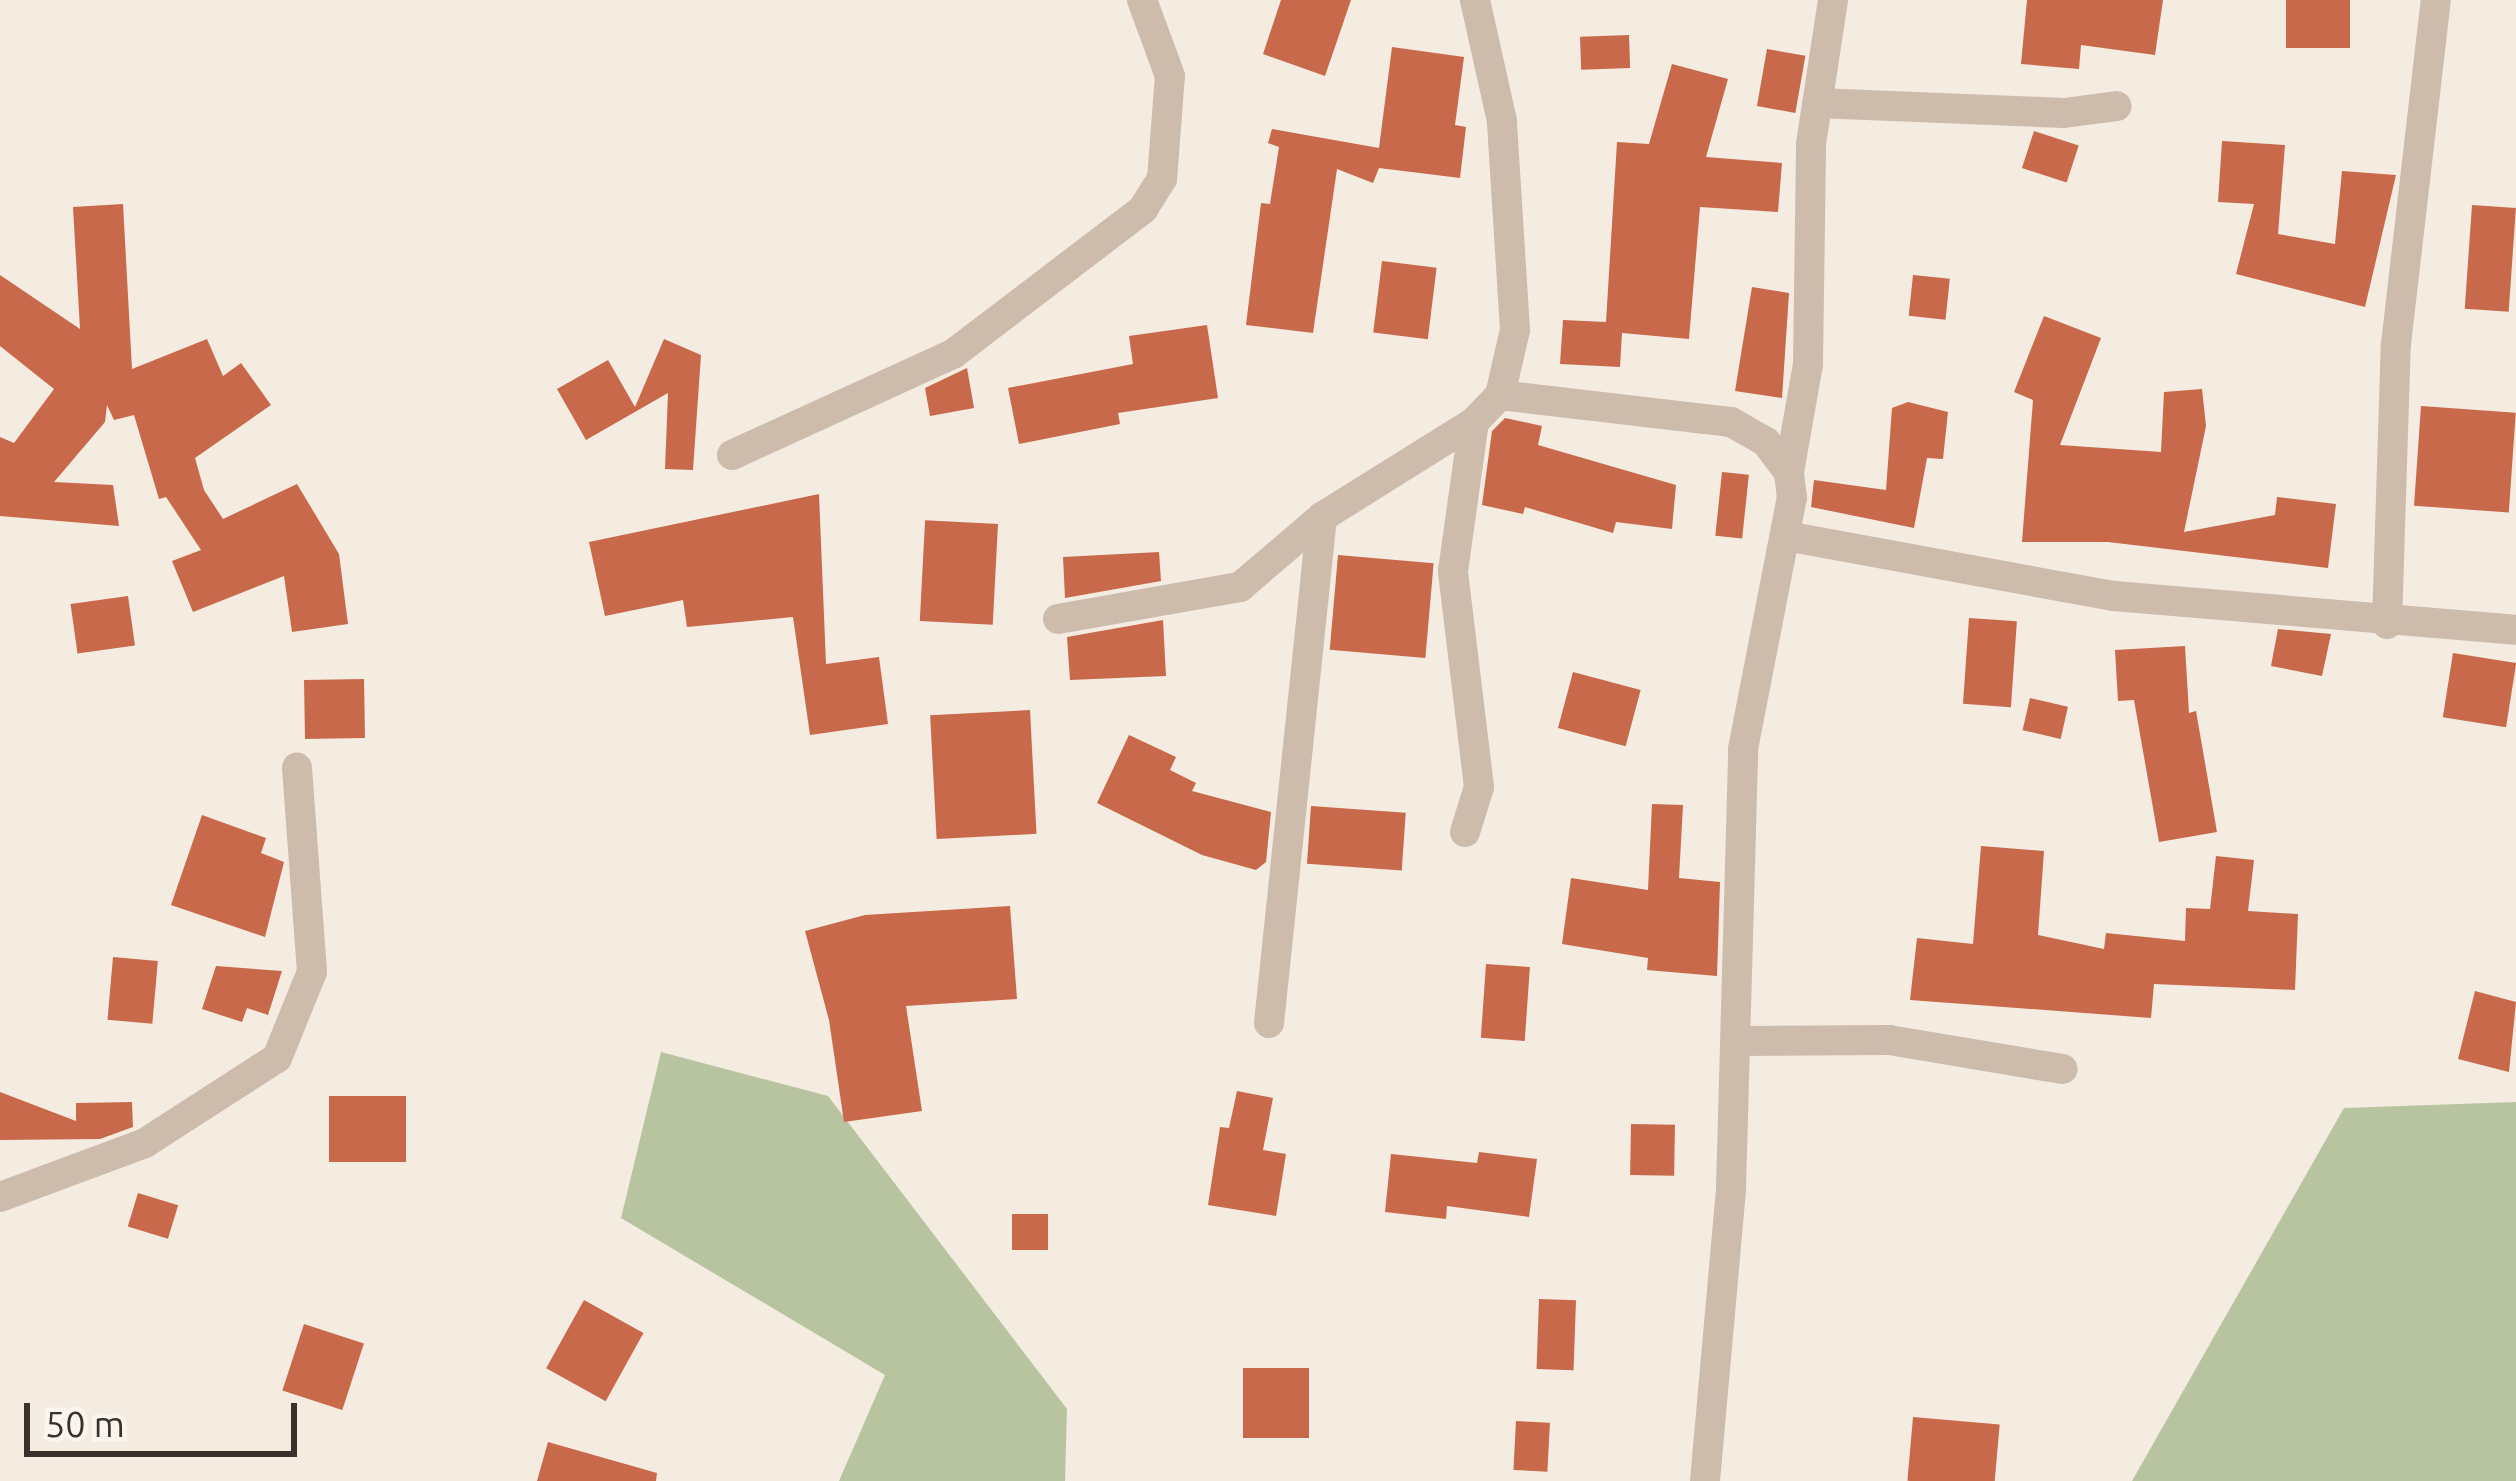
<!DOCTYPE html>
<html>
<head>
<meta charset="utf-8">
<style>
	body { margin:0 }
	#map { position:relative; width:2516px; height:1481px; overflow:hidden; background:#f4ebe1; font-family:Ubuntu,sans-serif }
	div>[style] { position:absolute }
	.green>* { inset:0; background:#b8c4a0 }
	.building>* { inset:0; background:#c8694b; transform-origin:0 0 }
	.minor>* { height:30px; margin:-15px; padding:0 15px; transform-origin:15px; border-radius:15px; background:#cdbbac }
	span { translate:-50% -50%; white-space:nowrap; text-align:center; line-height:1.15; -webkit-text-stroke:10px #fbf5ee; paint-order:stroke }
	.scale { position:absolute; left:24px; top:1403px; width:273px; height:54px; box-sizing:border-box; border:6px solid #3b302b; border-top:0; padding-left:15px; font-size:36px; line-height:42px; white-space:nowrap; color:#3b302b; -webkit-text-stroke:9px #fbf5ee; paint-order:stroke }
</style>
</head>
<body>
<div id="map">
	<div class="green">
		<div style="clip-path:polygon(661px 1052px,828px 1096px,1067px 1409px,1065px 1481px,839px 1481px,885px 1375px,621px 1218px)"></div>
		<div style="clip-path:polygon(2516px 1102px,2516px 1481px,2132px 1481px,2344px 1108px)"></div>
	</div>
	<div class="building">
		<div style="clip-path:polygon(1281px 0,1351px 0,1325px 76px,1263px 54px)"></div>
		<div style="clip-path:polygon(2027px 0,2163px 0,2155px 55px,2081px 45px,2079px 69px,2021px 64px)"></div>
		<div style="left:2286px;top:0;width:64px;height:48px"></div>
		<div style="left:1629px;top:35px;width:33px;height:49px;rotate:88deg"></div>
		<div style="clip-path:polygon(1392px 47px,1464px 57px,1455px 125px,1466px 127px,1460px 178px,1379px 168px,1373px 183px,1337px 169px,1313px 333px,1246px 325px,1261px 203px,1270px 204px,1279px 147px,1268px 143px,1272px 129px,1379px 148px)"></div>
		<div style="left:1767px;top:49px;width:39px;height:58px;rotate:10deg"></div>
		<div style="clip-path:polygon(1672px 64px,1728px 79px,1706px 157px,1782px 163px,1778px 212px,1700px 207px,1689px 339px,1622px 333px,1620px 367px,1560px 364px,1563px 320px,1606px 322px,1617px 142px,1649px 144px)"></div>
		<div style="left:2034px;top:131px;width:47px;height:39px;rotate:18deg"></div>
		<div style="clip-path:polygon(2222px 141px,2285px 145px,2278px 234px,2335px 244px,2342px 171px,2396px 175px,2365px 307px,2236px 274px,2254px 204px,2218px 202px)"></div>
		<div style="clip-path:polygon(123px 204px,132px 369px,207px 339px,223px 376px,241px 363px,271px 405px,195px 458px,204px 490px,223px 519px,297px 484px,339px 554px,348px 624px,292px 632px,284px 576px,193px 612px,172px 561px,201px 550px,166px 497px,159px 499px,134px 415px,114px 420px,107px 405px,105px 422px,54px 482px,113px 485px,119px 526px,0 516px,0 437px,14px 443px,54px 389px,0 346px,0 275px,80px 329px,73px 207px)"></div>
		<div style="left:2472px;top:205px;width:44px;height:104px;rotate:4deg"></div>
		<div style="left:1382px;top:261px;width:55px;height:72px;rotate:7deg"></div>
		<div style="left:1913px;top:275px;width:37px;height:41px;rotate:6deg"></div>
		<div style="clip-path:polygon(1752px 287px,1789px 293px,1782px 398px,1735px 391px)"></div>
		<div style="clip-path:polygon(2044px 316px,2101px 338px,2060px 445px,2161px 452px,2164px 392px,2202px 389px,2206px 426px,2184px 532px,2275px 515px,2277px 497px,2336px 504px,2328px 568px,2108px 542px,2022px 542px,2033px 400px,2014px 392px)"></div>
		<div style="clip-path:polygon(1207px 325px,1218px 398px,1118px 413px,1120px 424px,1019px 444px,1008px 388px,1133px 364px,1129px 336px)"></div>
		<div style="clip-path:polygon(664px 339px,701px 355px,693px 470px,665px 469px,668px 393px,586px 440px,557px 389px,608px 360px,635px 407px)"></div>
		<div style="clip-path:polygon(967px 368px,974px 408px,930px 416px,925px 388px)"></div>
		<div style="clip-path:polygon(1908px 402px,1948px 412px,1943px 459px,1927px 458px,1914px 528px,1811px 507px,1814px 480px,1886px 490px,1892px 408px)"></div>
		<div style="left:2421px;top:406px;width:95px;height:100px;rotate:4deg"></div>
		<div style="clip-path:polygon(1505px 418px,1542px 426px,1538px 445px,1676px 485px,1672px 529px,1616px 522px,1613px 533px,1525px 507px,1523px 514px,1482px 505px,1492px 431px)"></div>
		<div style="left:1722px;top:472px;width:27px;height:64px;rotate:6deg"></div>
		<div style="clip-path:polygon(819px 494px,826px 664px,879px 657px,888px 724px,810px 735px,793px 617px,687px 627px,683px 600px,605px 616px,589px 542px)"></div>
		<div style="left:998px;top:524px;width:101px;height:73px;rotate:93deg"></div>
		<div style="clip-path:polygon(1159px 552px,1161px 581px,1065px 598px,1063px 557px)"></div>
		<div style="left:1338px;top:555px;width:96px;height:95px;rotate:5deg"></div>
		<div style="left:128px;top:596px;width:50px;height:58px;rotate:82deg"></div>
		<div style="left:1969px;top:618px;width:48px;height:86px;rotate:4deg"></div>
		<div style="clip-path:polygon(1163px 620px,1166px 676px,1070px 680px,1067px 637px)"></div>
		<div style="clip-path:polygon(2278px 629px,2331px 634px,2322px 676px,2271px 666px)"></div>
		<div style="clip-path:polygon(2185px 646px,2189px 713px,2196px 711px,2217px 832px,2159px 842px,2134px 700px,2118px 701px,2115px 650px)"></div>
		<div style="left:2453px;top:653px;width:64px;height:65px;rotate:9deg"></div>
		<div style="left:1573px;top:672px;width:70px;height:58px;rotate:15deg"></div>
		<div style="left:364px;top:679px;width:59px;height:60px;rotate:89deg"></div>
		<div style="left:2030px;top:698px;width:39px;height:33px;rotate:13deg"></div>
		<div style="left:1030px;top:710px;width:124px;height:100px;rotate:87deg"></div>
		<div style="clip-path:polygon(1129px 735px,1176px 757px,1170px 770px,1196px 783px,1192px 791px,1271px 812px,1266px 862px,1256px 870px,1202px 855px,1097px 803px)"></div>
		<div style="clip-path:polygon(1652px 804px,1683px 805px,1679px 878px,1720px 882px,1717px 976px,1647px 970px,1648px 958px,1562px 944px,1571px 878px,1648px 890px)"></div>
		<div style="left:1311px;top:806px;width:95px;height:58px;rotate:4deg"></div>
		<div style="clip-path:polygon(202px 815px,266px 838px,261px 853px,284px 862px,265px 937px,171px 905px)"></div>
		<div style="clip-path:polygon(1981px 846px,2044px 851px,2038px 935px,2104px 949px,2106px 933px,2185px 941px,2186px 908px,2210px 909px,2216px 856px,2254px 860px,2248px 911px,2298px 914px,2295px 990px,2154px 984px,2151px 1018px,1910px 1000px,1917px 938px,1973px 944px)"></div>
		<div style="clip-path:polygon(1010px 906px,1017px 999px,906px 1006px,922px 1111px,844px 1122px,829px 1020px,805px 931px,865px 915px)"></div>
		<div style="left:113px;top:957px;width:45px;height:63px;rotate:5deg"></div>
		<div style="left:1486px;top:964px;width:44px;height:74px;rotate:4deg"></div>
		<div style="clip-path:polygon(216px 966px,282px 971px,268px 1015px,247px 1008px,242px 1022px,202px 1009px)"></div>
		<div style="clip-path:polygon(2475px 991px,2516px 1002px,2509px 1072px,2458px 1059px)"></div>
		<div style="clip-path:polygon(1237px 1091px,1273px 1098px,1263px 1150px,1286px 1154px,1276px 1216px,1208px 1205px,1220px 1127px,1229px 1128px)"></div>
		<div style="clip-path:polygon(0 1092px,76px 1121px,76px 1103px,132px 1102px,133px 1127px,100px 1139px,0 1140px)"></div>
		<div style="left:406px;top:1096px;width:66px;height:77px;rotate:90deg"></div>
		<div style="left:1631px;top:1124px;width:44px;height:51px;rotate:1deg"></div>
		<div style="clip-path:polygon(1479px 1152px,1537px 1159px,1529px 1217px,1447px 1206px,1446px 1219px,1385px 1212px,1391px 1154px,1477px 1163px)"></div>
		<div style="left:138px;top:1193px;width:42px;height:35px;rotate:17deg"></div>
		<div style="left:1012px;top:1214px;width:36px;height:36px"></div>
		<div style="left:1539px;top:1299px;width:37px;height:70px;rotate:2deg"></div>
		<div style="left:584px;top:1300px;width:68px;height:78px;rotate:29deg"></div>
		<div style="left:304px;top:1324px;width:63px;height:70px;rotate:18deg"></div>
		<div style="left:1243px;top:1368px;width:66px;height:70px"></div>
		<div style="left:1913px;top:1417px;width:87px;height:64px;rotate:5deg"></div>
		<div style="left:1516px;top:1421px;width:34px;height:49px;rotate:3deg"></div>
		<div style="clip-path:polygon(548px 1442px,657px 1473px,656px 1481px,537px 1481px)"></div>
	</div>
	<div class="minor">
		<div style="left:1817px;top:103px;width:247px;rotate:2.3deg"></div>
		<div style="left:2064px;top:113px;width:53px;rotate:-7.5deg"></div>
		<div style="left:1500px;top:395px;width:233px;rotate:6.7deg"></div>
		<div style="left:1731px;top:422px;width:40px;rotate:29.7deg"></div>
		<div style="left:1766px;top:442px;width:38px;rotate:53deg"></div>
		<div style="left:732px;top:455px;width:243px;rotate:-24.6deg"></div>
		<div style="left:953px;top:354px;width:239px;rotate:-37.3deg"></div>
		<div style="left:1143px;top:209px;width:36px;rotate:-58deg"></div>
		<div style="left:1162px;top:179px;width:103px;rotate:-85.6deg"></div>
		<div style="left:1170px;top:76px;width:81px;rotate:-110.2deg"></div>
		<div style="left:1786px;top:536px;width:333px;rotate:10.4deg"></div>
		<div style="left:2114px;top:596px;width:403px;rotate:4.8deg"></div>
		<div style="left:1058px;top:619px;width:185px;rotate:-10deg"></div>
		<div style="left:1240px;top:587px;width:108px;rotate:-40.5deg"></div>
		<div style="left:1322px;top:517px;width:179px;rotate:-32deg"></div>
		<div style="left:1474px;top:422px;width:37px;rotate:-46deg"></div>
		<div style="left:1500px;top:395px;width:67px;rotate:-77deg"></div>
		<div style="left:1515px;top:330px;width:209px;rotate:-93.6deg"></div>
		<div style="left:1502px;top:121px;width:124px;rotate:-102.6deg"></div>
		<div style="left:2387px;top:624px;width:280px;rotate:-88.2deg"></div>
		<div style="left:2396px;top:344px;width:346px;rotate:-83.4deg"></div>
		<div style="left:1465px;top:832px;width:47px;rotate:-72.7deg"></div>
		<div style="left:1479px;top:787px;width:218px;rotate:-96.9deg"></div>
		<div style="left:1453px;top:571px;width:150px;rotate:-82deg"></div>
		<div style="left:1269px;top:1023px;width:509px;rotate:-84.02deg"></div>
		<div style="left:1736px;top:1041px;width:153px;rotate:-0.4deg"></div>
		<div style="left:1889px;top:1040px;width:176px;rotate:9.5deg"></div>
		<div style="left:0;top:1197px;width:155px;rotate:-20.4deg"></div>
		<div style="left:145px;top:1143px;width:157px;rotate:-32.8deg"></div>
		<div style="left:277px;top:1058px;width:93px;rotate:-67.9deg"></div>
		<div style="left:312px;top:972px;width:205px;rotate:-94.2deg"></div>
		<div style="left:1705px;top:1481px;width:294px;rotate:-84.9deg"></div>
		<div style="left:1731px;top:1188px;width:439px;rotate:-88.4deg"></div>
		<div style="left:1743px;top:749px;width:256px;rotate:-79deg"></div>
		<div style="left:1792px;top:498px;width:26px;rotate:-97deg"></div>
		<div style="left:1789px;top:472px;width:110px;rotate:-80deg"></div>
		<div style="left:1808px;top:364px;width:220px;rotate:-89.2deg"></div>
		<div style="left:1811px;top:144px;width:146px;rotate:-81.3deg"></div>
	</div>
	<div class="scale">50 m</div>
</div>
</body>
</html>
